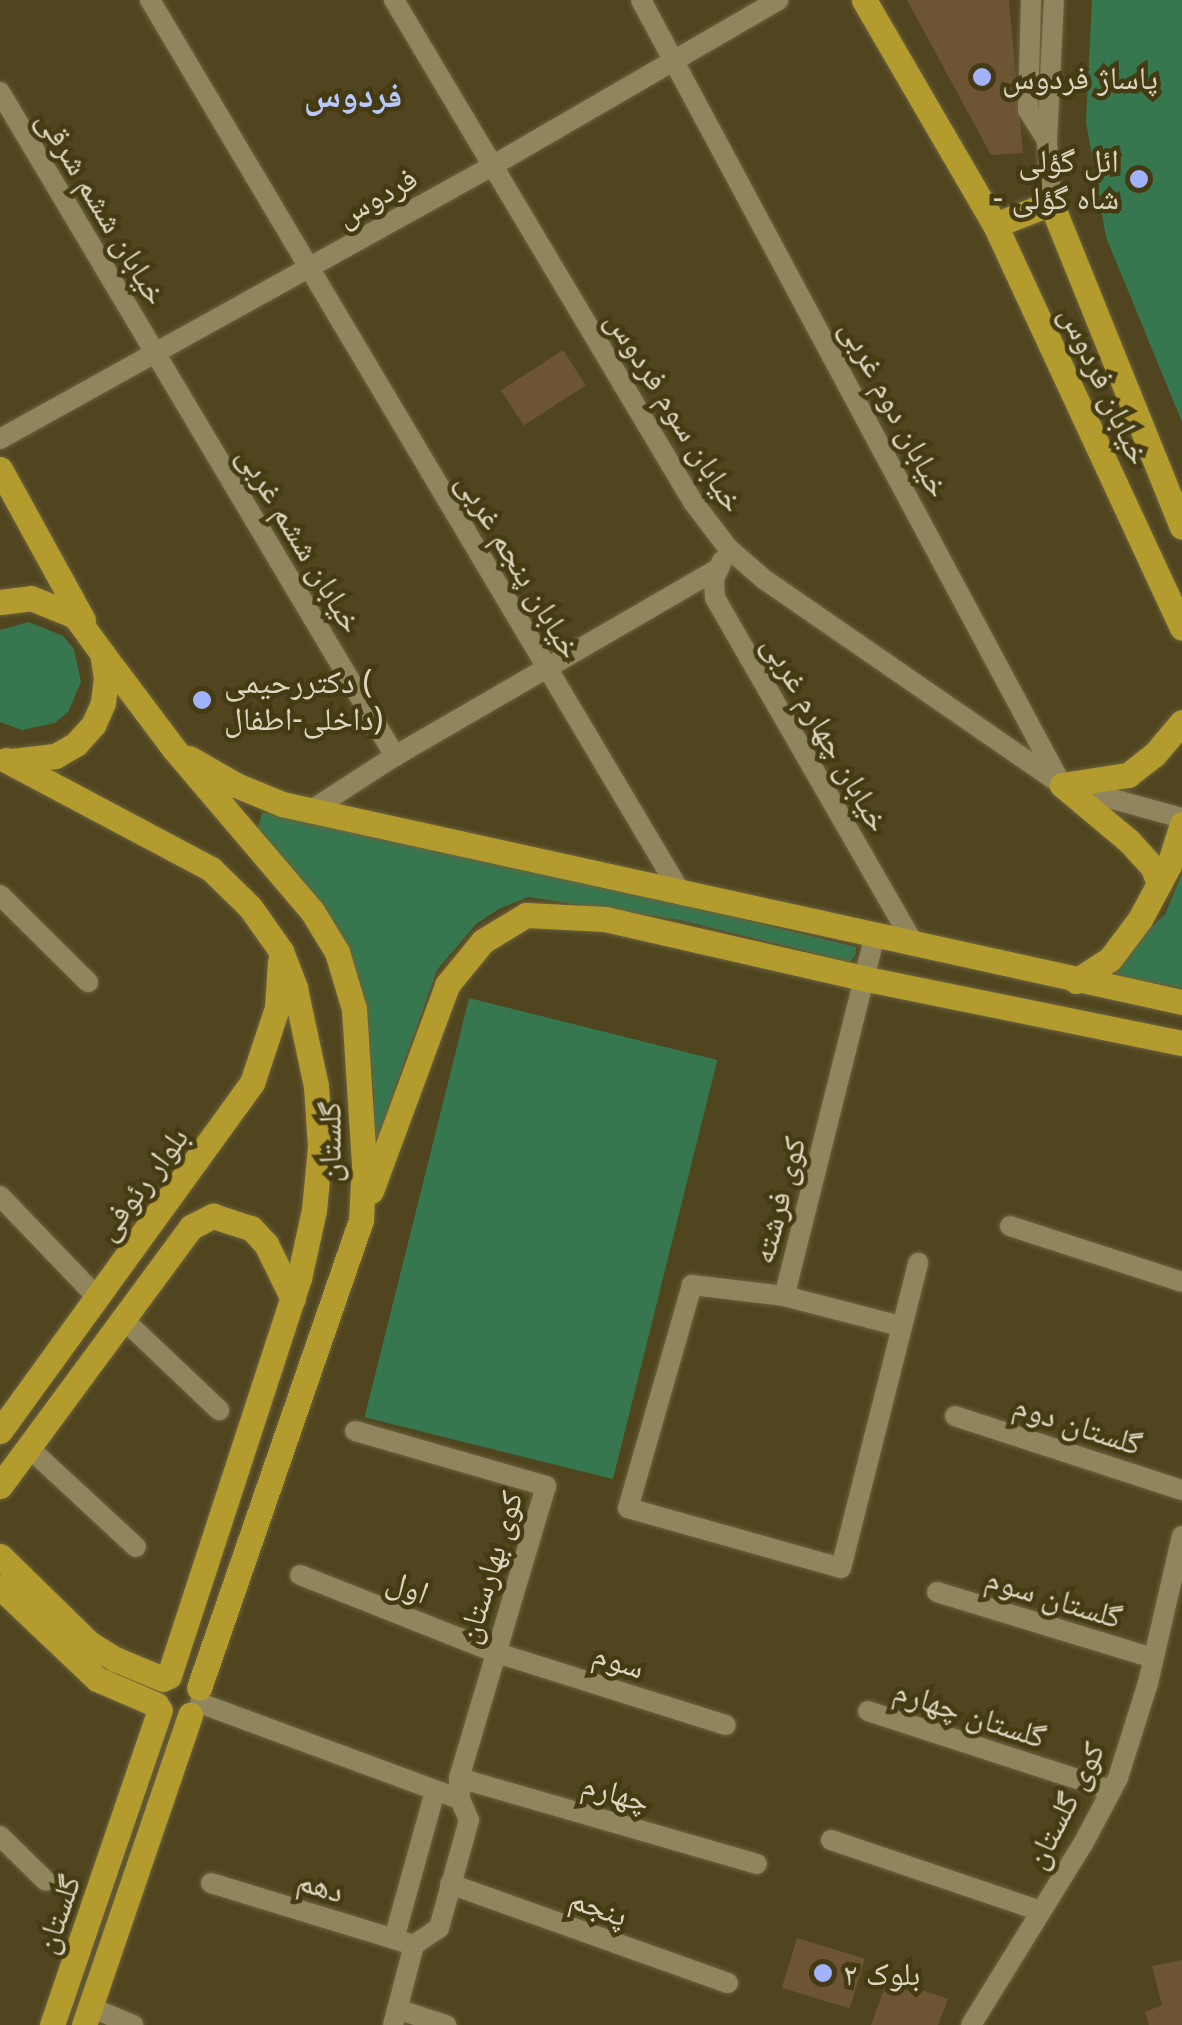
<!DOCTYPE html>
<html>
<head>
<meta charset="utf-8">
<style>
	body { margin:0 }
	#map { position:relative; width:1182px; height:2025px; overflow:hidden; background:#50451e; font-family:"Noto Sans","Noto Naskh Arabic",sans-serif }
	div>[style] { position:absolute }
	.green>* { inset:0; background:#37774f; transform-origin:0 0 }
	.building>* { inset:0; background:#6d5433; transform-origin:0 0 }
	.roads { filter:drop-shadow(0 0 2px #6b623f) drop-shadow(0 0 2px #6b623f) }
	.minor>* { height:20px; margin:-10px; padding:0 10px; transform-origin:10px; border-radius:10px; background:#91855d }
	.major>* { height:25px; margin:-12.5px; padding:0 12.5px; transform-origin:12.5px; border-radius:12.5px; background:#b49b2d }
	.dots>* { width:28px; height:28px; translate:-50% -50%; box-sizing:border-box; border:5px solid #453b13; border-radius:50% }
	span { translate:-50% -50%; white-space:nowrap; text-align:center; line-height:1.15; -webkit-text-stroke:9px #453b13; paint-order:stroke }
	.poi-label { font-size:32px; color:#dcd6c1 }
	.left { translate:0 -50%; text-align:left }
	.right { translate:-100% -50%; text-align:right }
	.street-label { font-size:32px; color:#dcd6c1 }
	.neighbourhood-label { font-size:35px; color:#b9c7ff; font-weight:700 }
</style>
</head>
<body>
<div id="map">
	<div class="green">
		<div style="clip-path:polygon(1092px 0,1182px 0,1182px 422px,1106px 237px,1086px 122px)"></div>
		<div style="clip-path:polygon(29px 622px,63px 636px,74px 649px,81px 682px,68px 712px,55px 723px,22px 730px,0 722px,0 630px)"></div>
		<div style="clip-path:polygon(272px 812px,750px 921px,856px 947px,856px 954px,850px 962px,680px 920px,528px 897px,499px 909px,476px 924px,437px 970px,371px 1156px,374px 1095px,365px 1023px,257px 831px,262px 813px)"></div>
		<div style="clip-path:polygon(1182px 874px,1182px 988px,1104px 974px,1165px 914px)"></div>
		<div style="left:469px;top:998px;width:256px;height:432px;rotate:14deg"></div>
	</div>
	<div class="building">
		<div style="clip-path:polygon(907px 0,1009px 0,1023px 153px,991px 155px)"></div>
		<div style="left:563px;top:350px;width:42px;height:74px;rotate:57deg"></div>
		<div style="left:797px;top:1938px;width:71px;height:52px;rotate:17deg"></div>
		<div style="clip-path:polygon(1182px 1960px,1182px 2025px,1149px 2025px,1145px 2012px,1162px 2005px,1152px 1966px)"></div>
		<div style="clip-path:polygon(888px 1978px,948px 1999px,938px 2025px,871px 2025px)"></div>
	</div>
	<div class="roads">
		<div class="minor">
			<div style="left:150px;top:0;width:1039px;rotate:59.26deg"></div>
			<div style="left:394px;top:0;width:584px;rotate:59.22deg"></div>
			<div style="left:693px;top:502px;width:58px;rotate:52.7deg"></div>
			<div style="left:728px;top:548px;width:49px;rotate:40.9deg"></div>
			<div style="left:765px;top:580px;width:361px;rotate:34.6deg"></div>
			<div style="left:1062px;top:785px;width:124px;rotate:15.4deg"></div>
			<div style="left:641px;top:0;width:883px;rotate:61.81deg"></div>
			<div style="left:1031px;top:0;width:110px;rotate:91.6deg"></div>
			<div style="left:1028px;top:110px;width:36px;rotate:58deg"></div>
			<div style="left:0;top:92px;width:773px;rotate:59.25deg"></div>
			<div style="left:1051px;top:203px;width:62px;rotate:-93.7deg"></div>
			<div style="left:1047px;top:141px;width:141px;rotate:-87.2deg"></div>
			<div style="left:0;top:439px;width:563px;rotate:-29.02deg"></div>
			<div style="left:492px;top:166px;width:331px;rotate:-30.1deg"></div>
			<div style="left:722px;top:561px;width:20px;rotate:114deg"></div>
			<div style="left:714px;top:579px;width:19px;rotate:87deg"></div>
			<div style="left:715px;top:598px;width:399px;rotate:60.1deg"></div>
			<div style="left:310px;top:811px;width:101px;rotate:-32.9deg"></div>
			<div style="left:395px;top:756px;width:375px;rotate:-30.1deg"></div>
			<div style="left:0;top:895px;width:124px;rotate:44.7deg"></div>
			<div style="left:875px;top:935px;width:372px;rotate:104.1deg"></div>
			<div style="left:784px;top:1296px;width:93px;rotate:-173.2deg"></div>
			<div style="left:692px;top:1285px;width:232px;rotate:106deg"></div>
			<div style="left:628px;top:1508px;width:221px;rotate:15.7deg"></div>
			<div style="left:841px;top:1568px;width:315px;rotate:-75.8deg"></div>
			<div style="left:0;top:1196px;width:140px;rotate:46.2deg"></div>
			<div style="left:1010px;top:1226px;width:181px;rotate:18deg"></div>
			<div style="left:784px;top:1296px;width:120px;rotate:14.5deg"></div>
			<div style="left:122px;top:1318px;width:134px;rotate:43.5deg"></div>
			<div style="left:955px;top:1416px;width:239px;rotate:18.1deg"></div>
			<div style="left:355px;top:1431px;width:199px;rotate:16.1deg"></div>
			<div style="left:546px;top:1486px;width:305px;rotate:106.6deg"></div>
			<div style="left:459px;top:1778px;width:21px;rotate:87deg"></div>
			<div style="left:460px;top:1799px;width:23px;rotate:67deg"></div>
			<div style="left:469px;top:1820px;width:112px;rotate:105.5deg"></div>
			<div style="left:439px;top:1928px;width:30px;rotate:146deg"></div>
			<div style="left:414px;top:1945px;width:83px;rotate:104.7deg"></div>
			<div style="left:28px;top:1447px;width:147px;rotate:42.8deg"></div>
			<div style="left:300px;top:1575px;width:209px;rotate:21.6deg"></div>
			<div style="left:494px;top:1652px;width:243px;rotate:17.5deg"></div>
			<div style="left:937px;top:1592px;width:226px;rotate:17deg"></div>
			<div style="left:200px;top:1703px;width:277px;rotate:20.3deg"></div>
			<div style="left:868px;top:1711px;width:256px;rotate:18deg"></div>
			<div style="left:459px;top:1778px;width:310px;rotate:16.1deg"></div>
			<div style="left:0;top:1836px;width:64px;rotate:44.4deg"></div>
			<div style="left:831px;top:1840px;width:222px;rotate:18.7deg"></div>
			<div style="left:211px;top:1883px;width:212px;rotate:17deg"></div>
			<div style="left:450px;top:1884px;width:295px;rotate:19.6deg"></div>
			<div style="left:394px;top:1939px;width:154px;rotate:-74.5deg"></div>
			<div style="left:90px;top:2007px;width:47px;rotate:22.7deg"></div>
			<div style="left:397px;top:2009px;width:52px;rotate:18.1deg"></div>
			<div style="left:971px;top:2025px;width:213px;rotate:-58.3deg"></div>
			<div style="left:1083px;top:1844px;width:75px;rotate:-62.1deg"></div>
			<div style="left:1118px;top:1778px;width:100px;rotate:-72.5deg"></div>
			<div style="left:1148px;top:1683px;width:151px;rotate:-77deg"></div>
		</div>
		<div class="major">
			<div style="left:864px;top:0;width:260px;rotate:59.8deg"></div>
			<div style="left:995px;top:225px;width:444px;rotate:65.1deg"></div>
			<div style="left:995px;top:225px;width:60px;rotate:-21.4deg"></div>
			<div style="left:1051px;top:203px;width:349px;rotate:68deg"></div>
			<div style="left:0;top:469px;width:172px;rotate:61.2deg"></div>
			<div style="left:0;top:602px;width:31px;rotate:-7deg"></div>
			<div style="left:31px;top:598px;width:48px;rotate:22.2deg"></div>
			<div style="left:75px;top:616px;width:46px;rotate:53.9deg"></div>
			<div style="left:102px;top:653px;width:25px;rotate:81deg"></div>
			<div style="left:106px;top:678px;width:25px;rotate:97deg"></div>
			<div style="left:103px;top:703px;width:24px;rotate:114deg"></div>
			<div style="left:93px;top:725px;width:25px;rotate:132deg"></div>
			<div style="left:76px;top:744px;width:24px;rotate:150deg"></div>
			<div style="left:55px;top:756px;width:44px;rotate:173.5deg"></div>
			<div style="left:102px;top:653px;width:120px;rotate:53.1deg"></div>
			<div style="left:174px;top:749px;width:213px;rotate:49.6deg"></div>
			<div style="left:312px;top:911px;width:48px;rotate:58.6deg"></div>
			<div style="left:337px;top:952px;width:59px;rotate:73.4deg"></div>
			<div style="left:354px;top:1009px;width:155px;rotate:86.3deg"></div>
			<div style="left:364px;top:1164px;width:56px;rotate:93.1deg"></div>
			<div style="left:361px;top:1220px;width:495px;rotate:109.1deg"></div>
			<div style="left:189px;top:758px;width:54px;rotate:29.9deg"></div>
			<div style="left:236px;top:785px;width:50px;rotate:22.4deg"></div>
			<div style="left:282px;top:804px;width:922px;rotate:12.41deg"></div>
			<div style="left:6px;top:760px;width:232px;rotate:28deg"></div>
			<div style="left:211px;top:869px;width:54px;rotate:44.3deg"></div>
			<div style="left:250px;top:907px;width:54px;rotate:54.8deg"></div>
			<div style="left:281px;top:951px;width:40px;rotate:69deg"></div>
			<div style="left:295px;top:988px;width:100px;rotate:77.9deg"></div>
			<div style="left:316px;top:1086px;width:61px;rotate:86.2deg"></div>
			<div style="left:320px;top:1147px;width:63px;rotate:95.4deg"></div>
			<div style="left:314px;top:1210px;width:70px;rotate:102.4deg"></div>
			<div style="left:299px;top:1278px;width:419px;rotate:108.1deg"></div>
			<div style="left:1062px;top:785px;width:67px;rotate:-8.6deg"></div>
			<div style="left:1128px;top:775px;width:33px;rotate:-38deg"></div>
			<div style="left:1154px;top:755px;width:43px;rotate:-49.7deg"></div>
			<div style="left:1062px;top:785px;width:87px;rotate:39.9deg"></div>
			<div style="left:1129px;top:841px;width:36px;rotate:48deg"></div>
			<div style="left:1153px;top:868px;width:17px;rotate:69deg"></div>
			<div style="left:1076px;top:981px;width:40px;rotate:-32.9deg"></div>
			<div style="left:1110px;top:959px;width:50px;rotate:-53.1deg"></div>
			<div style="left:1140px;top:919px;width:61px;rotate:-61.8deg"></div>
			<div style="left:1169px;top:865px;width:43px;rotate:-72.4deg"></div>
			<div style="left:371px;top:1191px;width:220px;rotate:-69.7deg"></div>
			<div style="left:447px;top:985px;width:57px;rotate:-50.7deg"></div>
			<div style="left:483px;top:941px;width:50px;rotate:-31.2deg"></div>
			<div style="left:526px;top:915px;width:79px;rotate:2.9deg"></div>
			<div style="left:605px;top:919px;width:269px;rotate:12.9deg"></div>
			<div style="left:867px;top:979px;width:321px;rotate:11.5deg"></div>
			<div style="left:0;top:1431px;width:430px;rotate:-54.1deg"></div>
			<div style="left:252px;top:1083px;width:79px;rotate:-71.6deg"></div>
			<div style="left:277px;top:1008px;width:47px;rotate:-86.3deg"></div>
			<div style="left:0;top:1486px;width:322px;rotate:-53.6deg"></div>
			<div style="left:191px;top:1227px;width:25px;rotate:-27deg"></div>
			<div style="left:213px;top:1216px;width:40px;rotate:18deg"></div>
			<div style="left:251px;top:1228px;width:22px;rotate:47deg"></div>
			<div style="left:266px;top:1244px;width:61px;rotate:63.9deg"></div>
			<div style="left:0;top:1556px;width:124px;rotate:44.3deg"></div>
			<div style="left:89px;top:1643px;width:31px;rotate:32deg"></div>
			<div style="left:115px;top:1659px;width:52px;rotate:22.6deg"></div>
			<div style="left:0;top:1587px;width:134px;rotate:43.5deg"></div>
			<div style="left:97px;top:1679px;width:65px;rotate:23.4deg"></div>
			<div style="left:52px;top:2025px;width:333px;rotate:-71.1deg"></div>
			<div style="left:84px;top:2025px;width:328px;rotate:-71.1deg"></div>
		</div>
	</div>
	<div class="dots">
		<div style="left:982px;top:77px;background:#a2b2fd"></div>
		<div style="left:1139px;top:179px;background:#a2b2fd"></div>
		<div style="left:202px;top:700px;background:#a2b2fd"></div>
		<div style="left:823px;top:1973px;background:#a2b2fd"></div>
	</div>
	<div class="poi-label">
		<span class="left" style="left:1002px;top:77px">پاساژ فردوس</span>
		<span class="right" style="left:1119px;top:179px">ائل گؤلی<br>- شاه گؤلی</span>
		<span class="left" style="left:224px;top:700px">دکتررحیمی (<br>داخلی-اطفال)</span>
		<span class="left" style="left:843px;top:1973px">بلوک ۲</span>
	</div>
	<div class="street-label">
		<span style="left:376px;top:196px;rotate:-29deg">فردوس</span>
		<span style="left:103px;top:207px;rotate:59deg">خیابان ششم شرقی</span>
		<span style="left:1106px;top:385px;rotate:65deg">خیابان فردوس</span>
		<span style="left:896px;top:408px;rotate:62deg">خیابان دوم غربی</span>
		<span style="left:676px;top:411px;rotate:58deg">خیابان سوم فردوس</span>
		<span style="left:301px;top:539px;rotate:59deg">خیابان ششم غربی</span>
		<span style="left:520px;top:565px;rotate:59deg">خیابان پنجم غربی</span>
		<span style="left:827px;top:733px;rotate:60deg">خیابان چهارم غربی</span>
		<span style="left:329px;top:1142px;rotate:-90deg">گلستان</span>
		<span style="left:141px;top:1183px;rotate:-53deg">بلوار رئوفی</span>
		<span style="left:778px;top:1200px;rotate:-75deg">کوی فرشته</span>
		<span style="left:1078px;top:1424px;rotate:18deg">گلستان دوم</span>
		<span style="left:489px;top:1567px;rotate:-73deg">کوی بهارستان</span>
		<span style="left:408px;top:1586px;rotate:21deg">اول</span>
		<span style="left:1054px;top:1597px;rotate:17deg">گلستان سوم</span>
		<span style="left:619px;top:1660px;rotate:18deg">سوم</span>
		<span style="left:970px;top:1713px;rotate:18deg">گلستان چهارم</span>
		<span style="left:616px;top:1792px;rotate:16deg">چهارم</span>
		<span style="left:1064px;top:1805px;rotate:-63deg">کوی گلستان</span>
		<span style="left:321px;top:1885px;rotate:17deg">دهم</span>
		<span style="left:599px;top:1906px;rotate:20deg">پنجم</span>
		<span style="left:57px;top:1914px;rotate:-71deg">گلستان</span>
	</div>
	<div class="neighbourhood-label">
		<span style="left:353px;top:94px">فردوس</span>
	</div>
</div>
</body>
</html>
